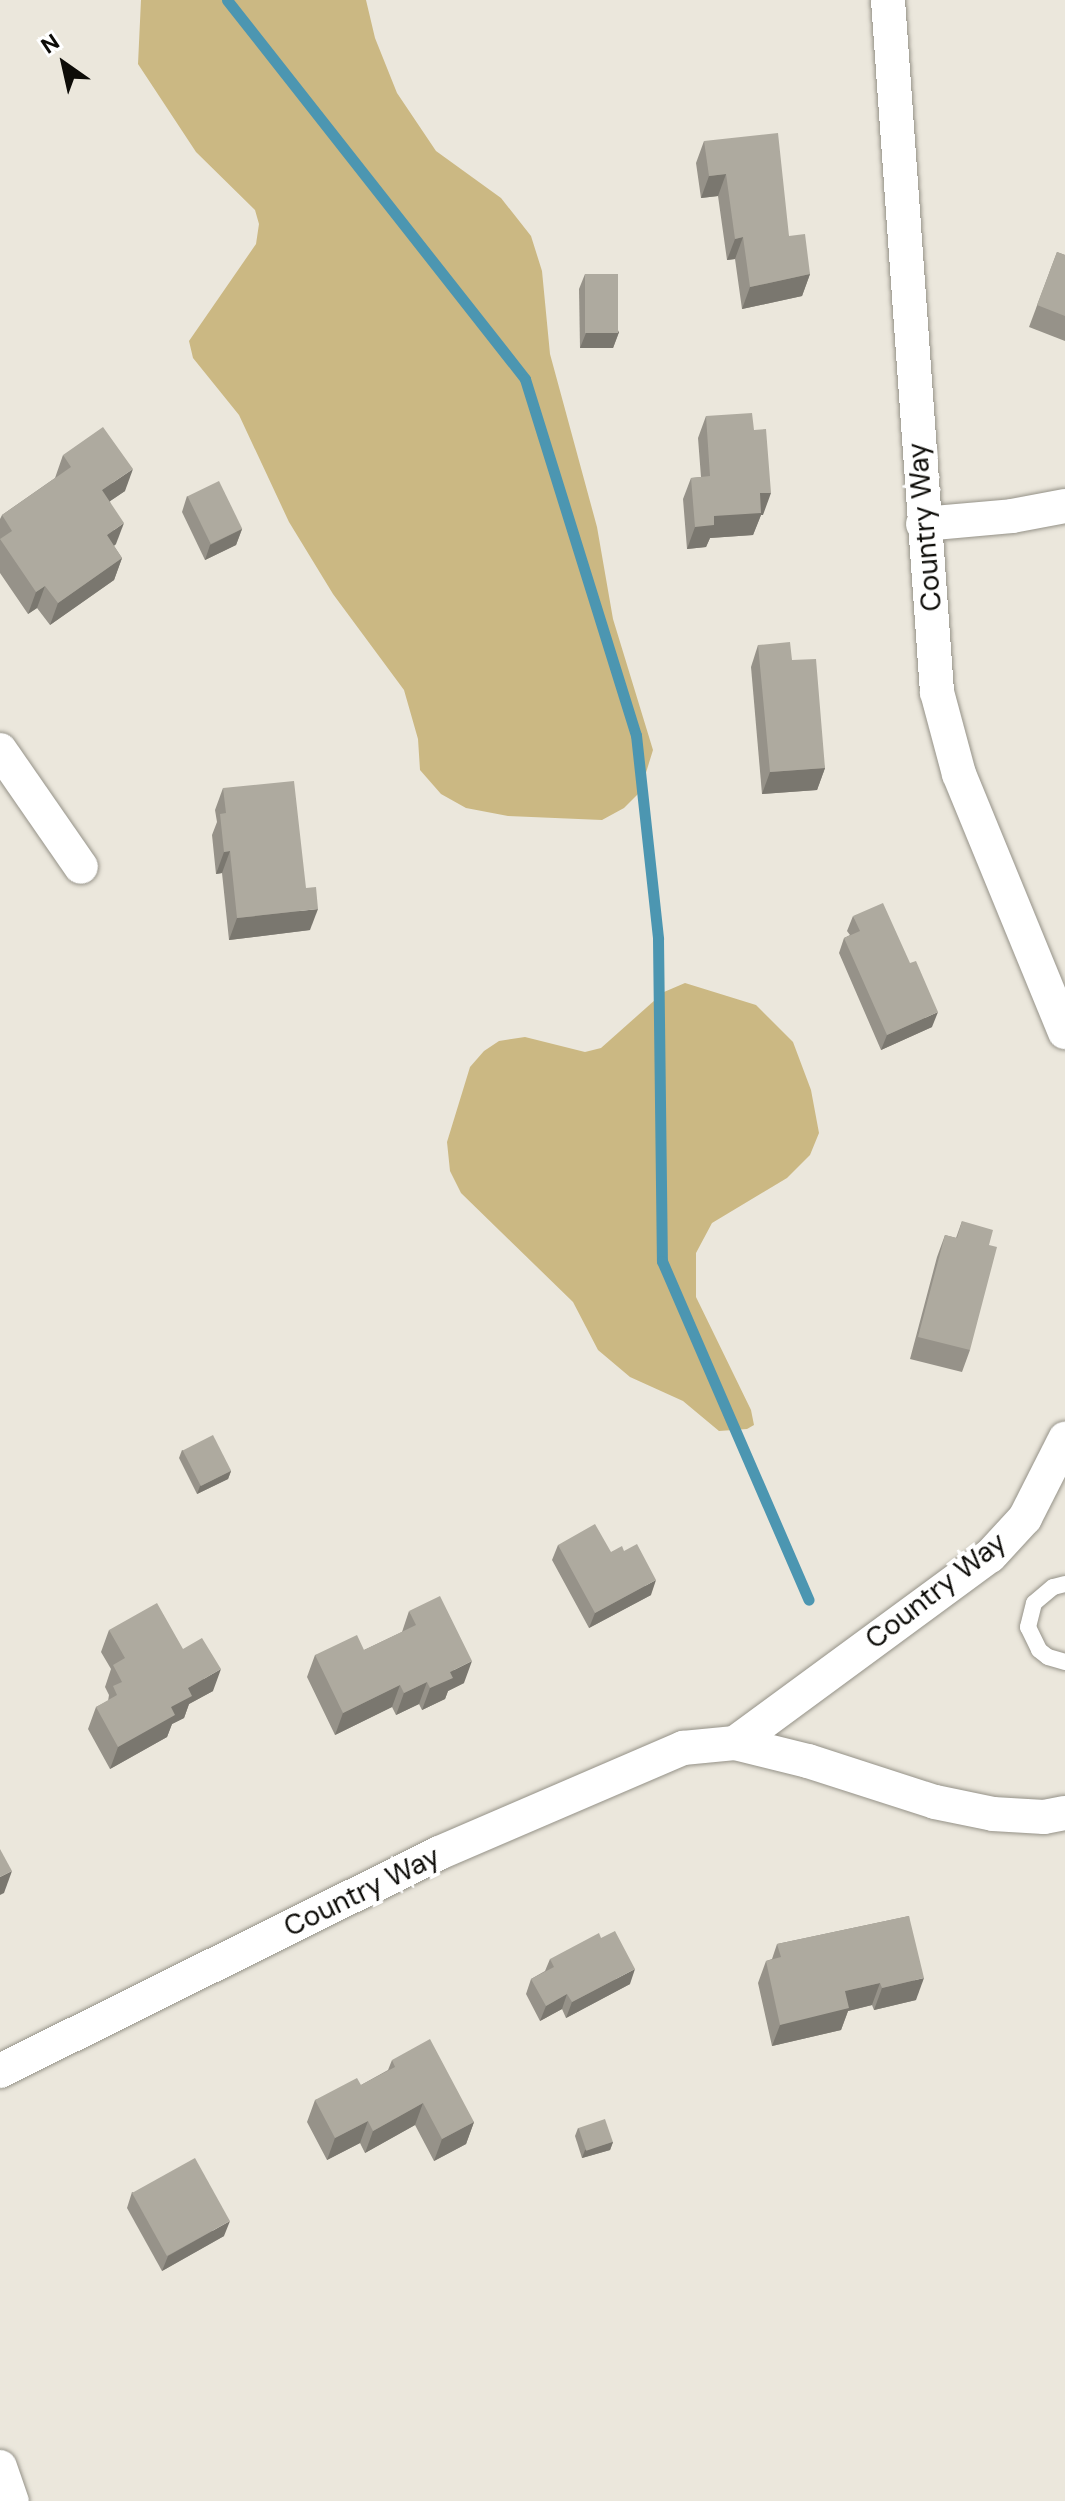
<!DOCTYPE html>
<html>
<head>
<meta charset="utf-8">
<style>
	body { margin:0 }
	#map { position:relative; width:1065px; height:2501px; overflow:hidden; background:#ebe7dc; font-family:"DM Sans",sans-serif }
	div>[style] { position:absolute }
	.green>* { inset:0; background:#cbb883 }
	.stream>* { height:11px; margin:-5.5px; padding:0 5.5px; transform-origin:5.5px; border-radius:5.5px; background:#4c96b1 }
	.roads { filter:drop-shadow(0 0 2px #959288) drop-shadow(0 0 2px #959288) }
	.lane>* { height:16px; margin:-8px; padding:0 8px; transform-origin:8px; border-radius:8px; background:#fff }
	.street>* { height:34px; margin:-17px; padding:0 17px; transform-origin:17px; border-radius:17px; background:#fff }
	.wall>* { inset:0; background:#969289 }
	.shaded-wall>* { inset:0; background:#7a776f }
	.building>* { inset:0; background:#aeaa9f; transform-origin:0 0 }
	span { translate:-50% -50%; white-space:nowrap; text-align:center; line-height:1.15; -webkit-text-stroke:8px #fff; paint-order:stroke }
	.street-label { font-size:28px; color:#0d0c08 }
	.north { position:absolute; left:24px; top:24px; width:80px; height:80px; -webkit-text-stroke:6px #fff; paint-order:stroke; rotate:326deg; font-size:22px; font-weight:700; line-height:32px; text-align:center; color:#0d0c08 }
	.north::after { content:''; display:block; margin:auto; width:28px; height:36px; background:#0d0c08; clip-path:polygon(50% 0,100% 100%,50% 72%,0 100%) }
</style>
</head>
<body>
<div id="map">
	<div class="green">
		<div style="clip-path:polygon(141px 0,366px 0,375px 38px,397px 93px,436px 151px,501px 198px,531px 236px,542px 271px,550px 354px,597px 527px,613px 619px,653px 750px,640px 792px,624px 808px,602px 820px,508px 816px,466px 808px,441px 794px,420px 770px,418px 739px,404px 690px,333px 594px,289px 522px,239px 415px,193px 358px,189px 341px,256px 244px,259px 224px,255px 210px,196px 152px,138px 64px)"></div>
		<div style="clip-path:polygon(685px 983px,756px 1005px,793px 1042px,811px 1090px,819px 1133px,810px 1155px,787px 1178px,712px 1223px,696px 1253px,696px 1297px,751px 1410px,754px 1425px,747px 1429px,719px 1431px,683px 1401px,630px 1377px,598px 1350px,573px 1302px,461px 1193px,450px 1171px,447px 1142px,470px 1067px,484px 1051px,499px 1041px,525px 1037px,585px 1052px,601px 1048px,664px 992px)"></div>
	</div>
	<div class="stream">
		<div style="left:227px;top:0;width:482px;rotate:51.8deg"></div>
		<div style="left:525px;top:379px;width:373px;rotate:72.7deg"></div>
		<div style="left:636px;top:735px;width:205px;rotate:83.8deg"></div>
		<div style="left:658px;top:939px;width:322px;rotate:89.3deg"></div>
		<div style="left:662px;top:1261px;width:369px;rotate:66.6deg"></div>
	</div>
	<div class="roads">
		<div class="lane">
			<div style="left:1065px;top:1584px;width:12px;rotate:166deg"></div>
			<div style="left:1053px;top:1587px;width:25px;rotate:140deg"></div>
			<div style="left:1034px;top:1603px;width:25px;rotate:104deg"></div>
			<div style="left:1028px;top:1627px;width:25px;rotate:64deg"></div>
			<div style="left:1039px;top:1650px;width:11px;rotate:38deg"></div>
			<div style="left:1048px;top:1657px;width:18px;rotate:16deg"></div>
		</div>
		<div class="street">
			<div style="left:888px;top:0;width:694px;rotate:85.95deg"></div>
			<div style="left:937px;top:692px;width:85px;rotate:75deg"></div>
			<div style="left:959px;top:774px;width:279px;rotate:67.7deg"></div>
			<div style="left:923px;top:524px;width:89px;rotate:-5.1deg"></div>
			<div style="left:1012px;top:516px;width:54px;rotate:-10.7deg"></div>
			<div style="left:0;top:750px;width:142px;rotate:55.3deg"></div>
			<div style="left:735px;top:1743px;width:316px;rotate:-36.3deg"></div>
			<div style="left:990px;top:1556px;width:52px;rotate:-47.4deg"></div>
			<div style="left:1025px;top:1518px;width:89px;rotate:-63.1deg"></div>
			<div style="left:0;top:2071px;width:490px;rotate:-26.4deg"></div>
			<div style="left:439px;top:1853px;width:266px;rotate:-23.3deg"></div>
			<div style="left:683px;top:1748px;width:52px;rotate:-5.5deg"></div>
			<div style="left:735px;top:1743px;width:75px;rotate:13.9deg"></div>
			<div style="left:808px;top:1761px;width:133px;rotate:17.9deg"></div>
			<div style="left:935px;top:1802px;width:59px;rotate:11.7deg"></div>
			<div style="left:993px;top:1814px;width:51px;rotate:3.4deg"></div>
			<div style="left:1044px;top:1817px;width:21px;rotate:-11deg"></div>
			<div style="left:0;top:2467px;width:36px;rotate:71deg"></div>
		</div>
	</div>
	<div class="wall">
		<div style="clip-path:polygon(704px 141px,789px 236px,810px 274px,802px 296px,742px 309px,735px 259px,727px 260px,718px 196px,701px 198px,696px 163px)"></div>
		<div style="clip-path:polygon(1057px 252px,1065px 255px,1065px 341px,1029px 327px)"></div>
		<div style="clip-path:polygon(585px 274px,619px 332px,613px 348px,580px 348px,579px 289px)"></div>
		<div style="clip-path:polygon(706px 416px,754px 430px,763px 515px,761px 515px,753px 535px,710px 538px,706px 547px,687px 549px,683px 499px,691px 478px,701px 477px,698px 438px)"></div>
		<div style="clip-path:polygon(63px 455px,125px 491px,110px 501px,116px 544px,114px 546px,122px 558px,114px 580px,50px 625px,37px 608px,28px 614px,0 573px,0 519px,2px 515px,55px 478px)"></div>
		<div style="clip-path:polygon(187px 496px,242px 529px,236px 545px,205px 560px,182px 512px)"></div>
		<div style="clip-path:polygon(758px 645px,792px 660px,825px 768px,817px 790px,762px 794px,751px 667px)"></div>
		<div style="clip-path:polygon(223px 788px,310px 930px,229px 940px,222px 873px,216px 874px,212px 835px,217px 822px,215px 810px)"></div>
		<div style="clip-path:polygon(853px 916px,932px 1027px,881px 1050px,839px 953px,844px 938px,850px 935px,847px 931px)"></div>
		<div style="clip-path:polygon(962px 1221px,970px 1350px,962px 1372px,910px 1359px,937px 1257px,945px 1235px,956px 1238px)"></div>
		<div style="clip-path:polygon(182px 1450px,231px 1471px,228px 1479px,197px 1494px,179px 1458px)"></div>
		<div style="clip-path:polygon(558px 1545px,611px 1552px,624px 1551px,651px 1595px,589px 1628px,552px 1560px)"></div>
		<div style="clip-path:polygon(409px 1611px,464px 1683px,448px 1691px,445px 1699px,422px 1710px,419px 1704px,396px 1715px,392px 1707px,335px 1735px,307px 1677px,315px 1655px,364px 1650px,402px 1632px)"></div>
		<div style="clip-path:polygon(109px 1630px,183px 1649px,213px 1691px,189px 1704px,184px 1718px,172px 1724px,167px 1737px,110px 1769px,88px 1729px,96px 1707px,108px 1701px,109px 1695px,105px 1687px,111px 1669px,101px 1652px)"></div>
		<div style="clip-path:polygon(909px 1916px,916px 2000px,874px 2010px,872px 2005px,848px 2011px,841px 2030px,772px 2046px,758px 1983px,766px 1961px,772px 1959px,777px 1944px)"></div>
		<div style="clip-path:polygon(550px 1959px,630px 1984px,566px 2018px,562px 2009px,540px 2021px,526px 1994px,531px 1979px,545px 1971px)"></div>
		<div style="clip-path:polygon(392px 2060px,474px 2122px,466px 2144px,434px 2161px,415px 2125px,365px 2153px,360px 2143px,327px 2160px,307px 2122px,315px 2100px,361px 2085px,388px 2070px)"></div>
		<div style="clip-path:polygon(578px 2128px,613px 2142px,610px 2150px,582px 2158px,575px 2136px)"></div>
		<div style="clip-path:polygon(132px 2192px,224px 2236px,162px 2271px,127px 2208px)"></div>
	</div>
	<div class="shaded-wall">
		<div style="clip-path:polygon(726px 174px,718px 196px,701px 198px,709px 176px)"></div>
		<div style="clip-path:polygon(743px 237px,735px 259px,727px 260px,735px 239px)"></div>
		<div style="clip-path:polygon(810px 274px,802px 296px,742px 309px,750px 287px)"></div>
		<div style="clip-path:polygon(619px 332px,613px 348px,580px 348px,586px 333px)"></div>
		<div style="clip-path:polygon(133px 469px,125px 491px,94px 512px,102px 490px)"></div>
		<div style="clip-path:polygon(760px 493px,771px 493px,763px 515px,761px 515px,753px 535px,710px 538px,706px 547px,687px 549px,695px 527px,714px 516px)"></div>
		<div style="clip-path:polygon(124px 523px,116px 544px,99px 556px,107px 535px)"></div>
		<div style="clip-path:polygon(242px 529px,236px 545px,205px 560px,210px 545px)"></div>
		<div style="clip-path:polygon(122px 558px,114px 580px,50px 625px,58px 603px)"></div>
		<div style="clip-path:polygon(45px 586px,37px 608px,28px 614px,36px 592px)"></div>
		<div style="clip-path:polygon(825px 768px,817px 790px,762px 794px,770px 772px)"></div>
		<div style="clip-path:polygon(230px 851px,222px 873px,216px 874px,224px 852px)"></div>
		<div style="clip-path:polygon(318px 909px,310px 930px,229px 940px,237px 918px)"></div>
		<div style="clip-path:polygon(938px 1012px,932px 1027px,881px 1050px,887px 1035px)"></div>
		<div style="clip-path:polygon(231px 1471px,228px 1479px,197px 1494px,200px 1486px)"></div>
		<div style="clip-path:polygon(656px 1580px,651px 1595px,589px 1628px,595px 1613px)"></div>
		<div style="clip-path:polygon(472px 1661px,464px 1683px,448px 1691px,445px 1699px,422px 1710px,430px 1688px,450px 1672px)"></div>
		<div style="clip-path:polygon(221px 1669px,213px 1691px,189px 1704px,184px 1718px,172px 1724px,167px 1737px,110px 1769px,118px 1747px,171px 1707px,188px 1688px)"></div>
		<div style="clip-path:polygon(427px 1682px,419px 1704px,396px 1715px,404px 1693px)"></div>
		<div style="clip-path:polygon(400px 1685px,392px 1707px,335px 1735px,343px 1713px)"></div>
		<div style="clip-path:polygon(12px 1871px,4px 1893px,0 1895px,0 1877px)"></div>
		<div style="clip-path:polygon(635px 1969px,630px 1984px,566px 2018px,572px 2002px)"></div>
		<div style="clip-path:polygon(924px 1978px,916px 2000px,874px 2010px,882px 1988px)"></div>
		<div style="clip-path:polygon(880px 1983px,872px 2005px,848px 2011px,841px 2030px,772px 2046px,780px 2025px,845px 1991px)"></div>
		<div style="clip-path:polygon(567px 1994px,562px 2009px,540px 2021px,546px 2006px)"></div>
		<div style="clip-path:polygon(423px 2103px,415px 2125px,365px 2153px,373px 2131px)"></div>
		<div style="clip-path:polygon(368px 2121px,360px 2143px,327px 2160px,335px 2138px)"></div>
		<div style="clip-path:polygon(474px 2122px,466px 2144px,434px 2161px,442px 2139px)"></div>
		<div style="clip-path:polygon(613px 2142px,610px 2150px,582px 2158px,585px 2150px)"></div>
		<div style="clip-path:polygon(230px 2221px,224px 2236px,162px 2271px,168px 2256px)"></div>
	</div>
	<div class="building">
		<div style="clip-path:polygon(778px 133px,789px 236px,805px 234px,810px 274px,750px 287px,743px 237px,735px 239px,726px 174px,709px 176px,704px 141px)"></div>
		<div style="clip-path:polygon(1057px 252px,1065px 255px,1065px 316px,1037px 305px)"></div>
		<div style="left:585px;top:274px;width:33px;height:59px"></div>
		<div style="clip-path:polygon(752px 413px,754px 430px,766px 429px,771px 493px,760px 493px,761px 513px,714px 516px,714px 525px,695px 527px,691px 478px,710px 476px,706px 416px)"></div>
		<div style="clip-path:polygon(103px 427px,133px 469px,102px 490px,124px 523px,107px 535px,122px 558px,58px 603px,45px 586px,36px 592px,0 539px,12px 531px,2px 515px,71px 467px,63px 455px)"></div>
		<div style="left:219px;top:481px;width:53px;height:35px;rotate:64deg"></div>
		<div style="clip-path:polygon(790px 642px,792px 660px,816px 659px,825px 768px,770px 772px,758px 645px)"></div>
		<div style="clip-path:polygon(294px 781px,306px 888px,316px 887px,318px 909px,237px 918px,230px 851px,224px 852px,220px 814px,226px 813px,223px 788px)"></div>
		<div style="clip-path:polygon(883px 903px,910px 963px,916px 961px,938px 1012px,887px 1035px,844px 938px,860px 931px,853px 916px)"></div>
		<div style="clip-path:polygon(962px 1221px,993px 1230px,989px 1245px,997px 1247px,970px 1350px,918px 1337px,945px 1235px,957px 1238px)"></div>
		<div style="left:213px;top:1435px;width:40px;height:34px;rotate:63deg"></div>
		<div style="clip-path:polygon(595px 1524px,611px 1552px,622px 1546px,624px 1551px,637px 1544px,656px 1580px,595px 1613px,558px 1545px)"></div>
		<div style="clip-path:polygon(440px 1596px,472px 1661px,450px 1672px,453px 1678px,430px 1688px,427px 1682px,404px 1693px,400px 1685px,343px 1713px,315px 1655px,357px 1635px,364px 1650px,416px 1625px,409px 1611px)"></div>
		<div style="clip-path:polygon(157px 1603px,183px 1649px,202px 1638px,221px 1669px,188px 1688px,192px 1696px,171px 1707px,175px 1715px,118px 1747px,96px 1707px,117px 1695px,113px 1686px,122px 1682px,113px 1665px,125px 1658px,109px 1630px)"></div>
		<div style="clip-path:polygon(0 1849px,12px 1871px,0 1877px)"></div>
		<div style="clip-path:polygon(909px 1916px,924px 1978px,882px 1988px,880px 1983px,845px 1991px,849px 2008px,780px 2025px,766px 1961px,781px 1957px,777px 1944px)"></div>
		<div style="clip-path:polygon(615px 1931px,635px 1969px,572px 2002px,567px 1994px,546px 2006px,531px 1979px,554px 1967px,550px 1959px,599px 1933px,601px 1938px)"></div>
		<div style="clip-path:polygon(430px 2039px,474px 2122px,442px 2139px,423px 2103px,373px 2131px,368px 2121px,335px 2138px,315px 2100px,357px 2078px,361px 2085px,395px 2067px,392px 2060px)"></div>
		<div style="left:605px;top:2119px;width:24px;height:28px;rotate:71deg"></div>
		<div style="left:195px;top:2158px;width:72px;height:72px;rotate:61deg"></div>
	</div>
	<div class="street-label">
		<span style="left:925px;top:527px;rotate:-95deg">Country Way</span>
		<span style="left:936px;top:1591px;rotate:-38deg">Country Way</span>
		<span style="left:362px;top:1892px;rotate:-26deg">Country Way</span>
	</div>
	<div class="north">N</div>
</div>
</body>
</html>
